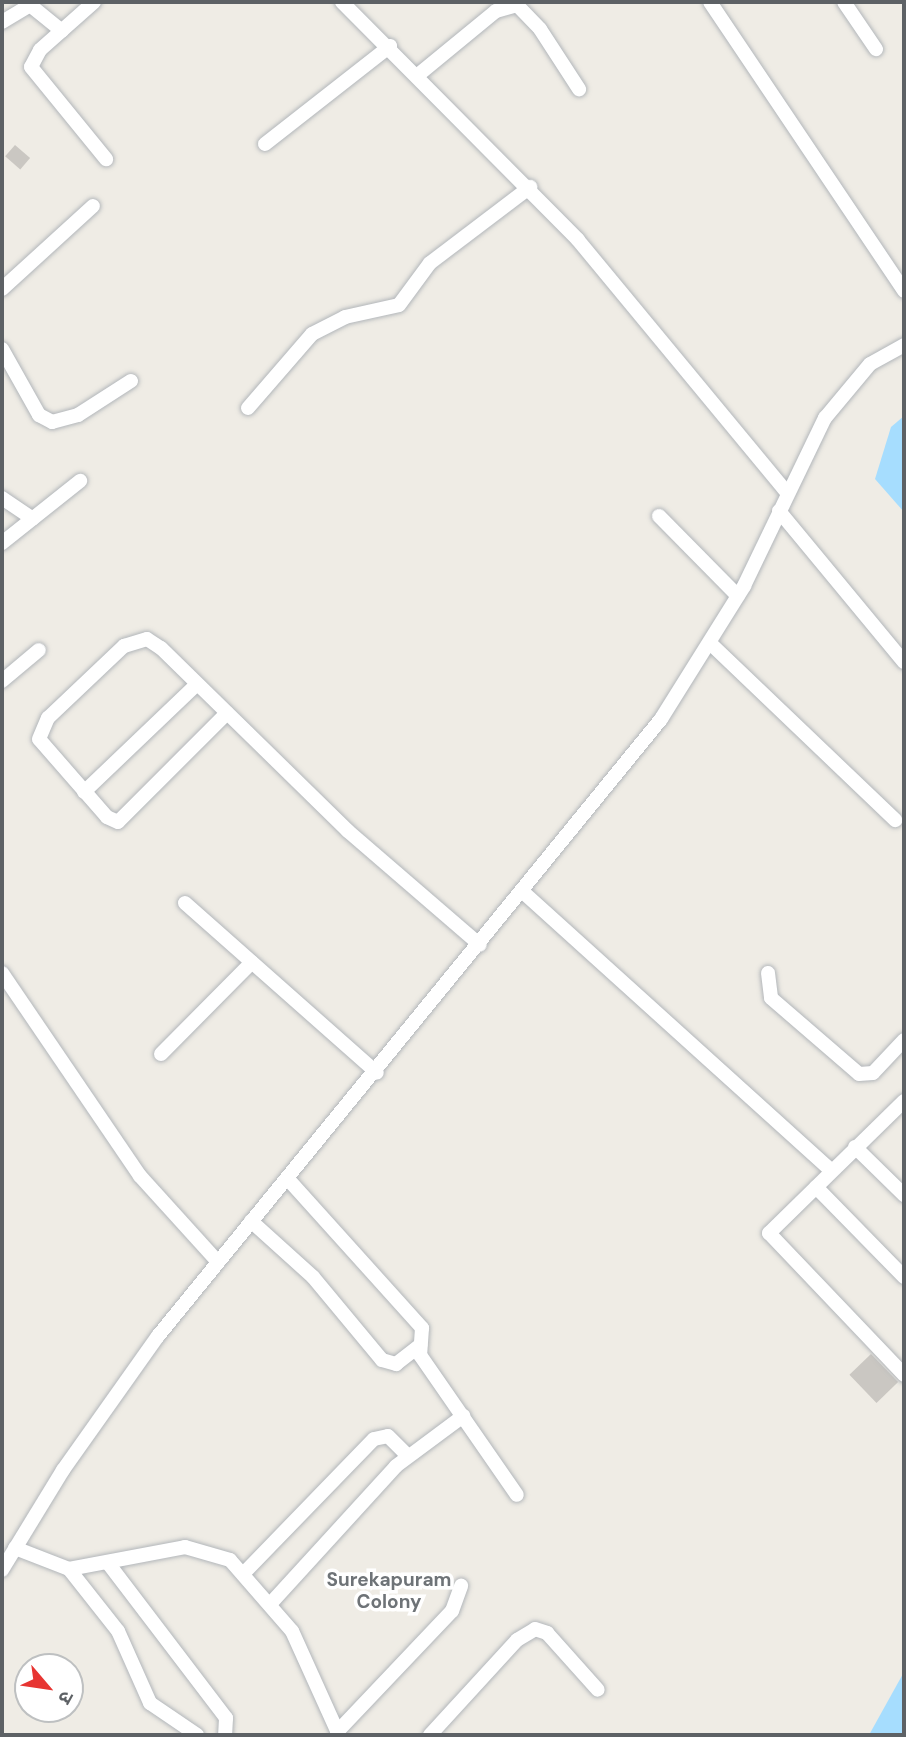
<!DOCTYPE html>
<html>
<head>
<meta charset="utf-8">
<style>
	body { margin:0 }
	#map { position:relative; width:906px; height:1737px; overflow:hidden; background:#efece5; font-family:"DM Sans","Noto Sans Devanagari",sans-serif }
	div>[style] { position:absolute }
	.water>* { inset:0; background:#a6ddfe }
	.building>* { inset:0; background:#cac7c2; transform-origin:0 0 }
	.roads { filter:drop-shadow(0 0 2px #b2b6ba) drop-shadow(0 0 2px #b2b6ba) }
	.minor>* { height:14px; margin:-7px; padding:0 7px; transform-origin:7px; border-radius:7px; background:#fff }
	span { translate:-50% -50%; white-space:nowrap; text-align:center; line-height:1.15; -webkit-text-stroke:7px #fff; paint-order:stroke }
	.neighbourhood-label { font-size:19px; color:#6e7377; font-weight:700 }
	.frame { position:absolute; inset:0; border:4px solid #5d6165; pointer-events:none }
	.north { position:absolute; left:14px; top:1653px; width:70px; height:70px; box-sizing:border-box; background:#fff; border:2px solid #bec0c1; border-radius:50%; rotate:119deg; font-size:19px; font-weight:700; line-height:28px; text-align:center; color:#5d6165 }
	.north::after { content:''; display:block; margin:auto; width:24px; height:32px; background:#e73532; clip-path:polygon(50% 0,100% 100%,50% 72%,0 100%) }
</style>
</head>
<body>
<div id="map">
	<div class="water">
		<div style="clip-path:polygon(904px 416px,904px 512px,875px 479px,891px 427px)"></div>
		<div style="clip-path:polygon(904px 1672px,904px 1735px,869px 1735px)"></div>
	</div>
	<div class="building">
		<div style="left:15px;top:145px;width:20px;height:15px;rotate:41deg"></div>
		<div style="left:871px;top:1354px;width:39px;height:30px;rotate:46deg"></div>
	</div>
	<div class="roads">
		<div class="minor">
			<div style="left:94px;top:2px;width:72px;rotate:138.4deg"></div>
			<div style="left:40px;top:50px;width:19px;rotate:118deg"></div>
			<div style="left:31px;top:67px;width:119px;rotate:50.8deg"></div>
			<div style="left:342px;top:2px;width:335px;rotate:45.2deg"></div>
			<div style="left:578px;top:240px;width:328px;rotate:50.4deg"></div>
			<div style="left:710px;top:2px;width:348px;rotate:56.1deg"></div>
			<div style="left:844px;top:2px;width:57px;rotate:55.8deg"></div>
			<div style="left:2px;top:22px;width:33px;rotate:-31deg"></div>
			<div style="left:30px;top:5px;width:41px;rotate:39.1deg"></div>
			<div style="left:418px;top:75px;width:101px;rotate:-39.4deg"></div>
			<div style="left:496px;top:11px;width:22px;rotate:-16deg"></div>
			<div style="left:517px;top:5px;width:33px;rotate:46deg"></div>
			<div style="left:540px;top:29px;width:72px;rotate:57deg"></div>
			<div style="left:265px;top:144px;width:159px;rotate:-38.1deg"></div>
			<div style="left:2px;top:289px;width:123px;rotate:-42.4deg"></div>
			<div style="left:2px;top:349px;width:76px;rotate:60.7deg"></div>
			<div style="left:39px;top:415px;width:15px;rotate:28deg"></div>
			<div style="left:52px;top:422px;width:27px;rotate:-15deg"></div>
			<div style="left:78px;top:415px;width:63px;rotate:-32.7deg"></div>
			<div style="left:248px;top:408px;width:98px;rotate:-49.1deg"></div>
			<div style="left:312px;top:334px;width:37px;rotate:-27deg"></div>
			<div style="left:345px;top:317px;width:55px;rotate:-12.5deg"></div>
			<div style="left:399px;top:305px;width:52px;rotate:-53.6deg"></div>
			<div style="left:430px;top:263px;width:126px;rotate:-37.2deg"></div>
			<div style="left:2px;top:498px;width:37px;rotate:34deg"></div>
			<div style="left:779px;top:511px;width:196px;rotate:50.4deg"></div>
			<div style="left:659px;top:516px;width:112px;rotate:45.4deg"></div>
			<div style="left:2px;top:543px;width:100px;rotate:-38.5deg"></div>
			<div style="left:711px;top:644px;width:255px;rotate:43.7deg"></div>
			<div style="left:2px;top:681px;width:48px;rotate:-40deg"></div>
			<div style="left:227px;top:713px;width:154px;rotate:135deg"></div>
			<div style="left:118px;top:822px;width:12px;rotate:-156deg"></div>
			<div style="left:107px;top:817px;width:103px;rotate:-131.1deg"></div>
			<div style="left:39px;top:739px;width:23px;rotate:-67deg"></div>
			<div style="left:48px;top:718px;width:105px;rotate:-43.5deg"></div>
			<div style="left:124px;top:646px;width:24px;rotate:-17deg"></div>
			<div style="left:147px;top:639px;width:17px;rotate:33deg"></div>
			<div style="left:161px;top:648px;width:262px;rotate:44.4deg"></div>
			<div style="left:348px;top:831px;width:174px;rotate:40.8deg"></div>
			<div style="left:84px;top:792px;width:156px;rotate:-43.7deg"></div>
			<div style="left:523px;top:892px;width:415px;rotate:42.1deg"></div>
			<div style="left:185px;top:903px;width:256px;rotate:41.5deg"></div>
			<div style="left:2px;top:973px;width:245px;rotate:55.8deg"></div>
			<div style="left:140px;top:1176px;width:116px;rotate:47.8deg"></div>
			<div style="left:768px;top:973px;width:25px;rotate:83deg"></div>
			<div style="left:771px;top:998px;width:116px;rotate:40.8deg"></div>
			<div style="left:859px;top:1074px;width:14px;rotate:-4deg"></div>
			<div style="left:873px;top:1073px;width:45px;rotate:-46.8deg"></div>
			<div style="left:161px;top:1054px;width:129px;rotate:-45.3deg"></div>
			<div style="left:904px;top:1101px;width:189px;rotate:135.6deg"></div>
			<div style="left:769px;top:1233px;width:196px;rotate:46.4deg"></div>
			<div style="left:855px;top:1147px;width:69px;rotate:44.4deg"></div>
			<div style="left:287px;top:1178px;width:202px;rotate:48deg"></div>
			<div style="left:422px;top:1328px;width:27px;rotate:94deg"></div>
			<div style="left:420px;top:1355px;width:170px;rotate:55.3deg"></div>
			<div style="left:816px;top:1187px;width:126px;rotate:45.6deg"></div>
			<div style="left:251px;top:1221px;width:84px;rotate:42.1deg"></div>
			<div style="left:313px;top:1277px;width:108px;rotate:50.3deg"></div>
			<div style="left:382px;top:1360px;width:15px;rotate:16deg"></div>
			<div style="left:396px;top:1364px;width:31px;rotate:-38deg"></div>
			<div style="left:15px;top:1548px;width:58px;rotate:21.3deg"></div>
			<div style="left:69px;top:1569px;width:118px;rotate:-10.7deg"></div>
			<div style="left:185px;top:1547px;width:47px;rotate:16.1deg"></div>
			<div style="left:230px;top:1560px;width:94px;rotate:48.9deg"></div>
			<div style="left:292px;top:1631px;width:114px;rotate:65.7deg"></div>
			<div style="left:108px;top:1563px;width:195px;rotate:52.7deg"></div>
			<div style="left:226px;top:1718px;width:17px;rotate:93deg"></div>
			<div style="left:69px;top:1569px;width:79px;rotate:51.7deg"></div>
			<div style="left:118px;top:1631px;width:79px;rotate:66deg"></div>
			<div style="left:150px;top:1703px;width:57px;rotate:34.2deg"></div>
			<div style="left:2px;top:1570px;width:117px;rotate:-58.6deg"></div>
			<div style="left:63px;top:1470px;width:164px;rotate:-54.7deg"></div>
			<div style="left:158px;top:1336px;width:796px;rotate:-50.81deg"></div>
			<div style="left:661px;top:719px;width:157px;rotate:-58deg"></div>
			<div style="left:744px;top:586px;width:187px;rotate:-64.3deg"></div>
			<div style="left:825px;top:418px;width:70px;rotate:-50.2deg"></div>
			<div style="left:870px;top:364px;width:39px;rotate:-29deg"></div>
			<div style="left:245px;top:1572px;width:185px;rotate:-45.9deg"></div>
			<div style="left:374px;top:1439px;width:14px;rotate:-12deg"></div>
			<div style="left:388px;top:1436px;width:28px;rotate:45deg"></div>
			<div style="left:272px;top:1602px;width:184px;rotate:-47.6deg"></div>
			<div style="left:396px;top:1466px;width:84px;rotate:-36.7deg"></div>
			<div style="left:337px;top:1732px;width:167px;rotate:-46.5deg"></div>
			<div style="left:452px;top:1611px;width:27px;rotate:-70deg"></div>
			<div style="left:430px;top:1735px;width:129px;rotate:-47.5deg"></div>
			<div style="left:517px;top:1640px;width:21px;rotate:-31deg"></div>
			<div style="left:535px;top:1629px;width:13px;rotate:18deg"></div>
			<div style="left:547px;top:1633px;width:76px;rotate:48.2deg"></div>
		</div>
	</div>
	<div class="neighbourhood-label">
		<span style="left:389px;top:1591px">Surekapuram<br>Colony</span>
	</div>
	<div class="frame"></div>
	<div class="north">उ</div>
</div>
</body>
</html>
